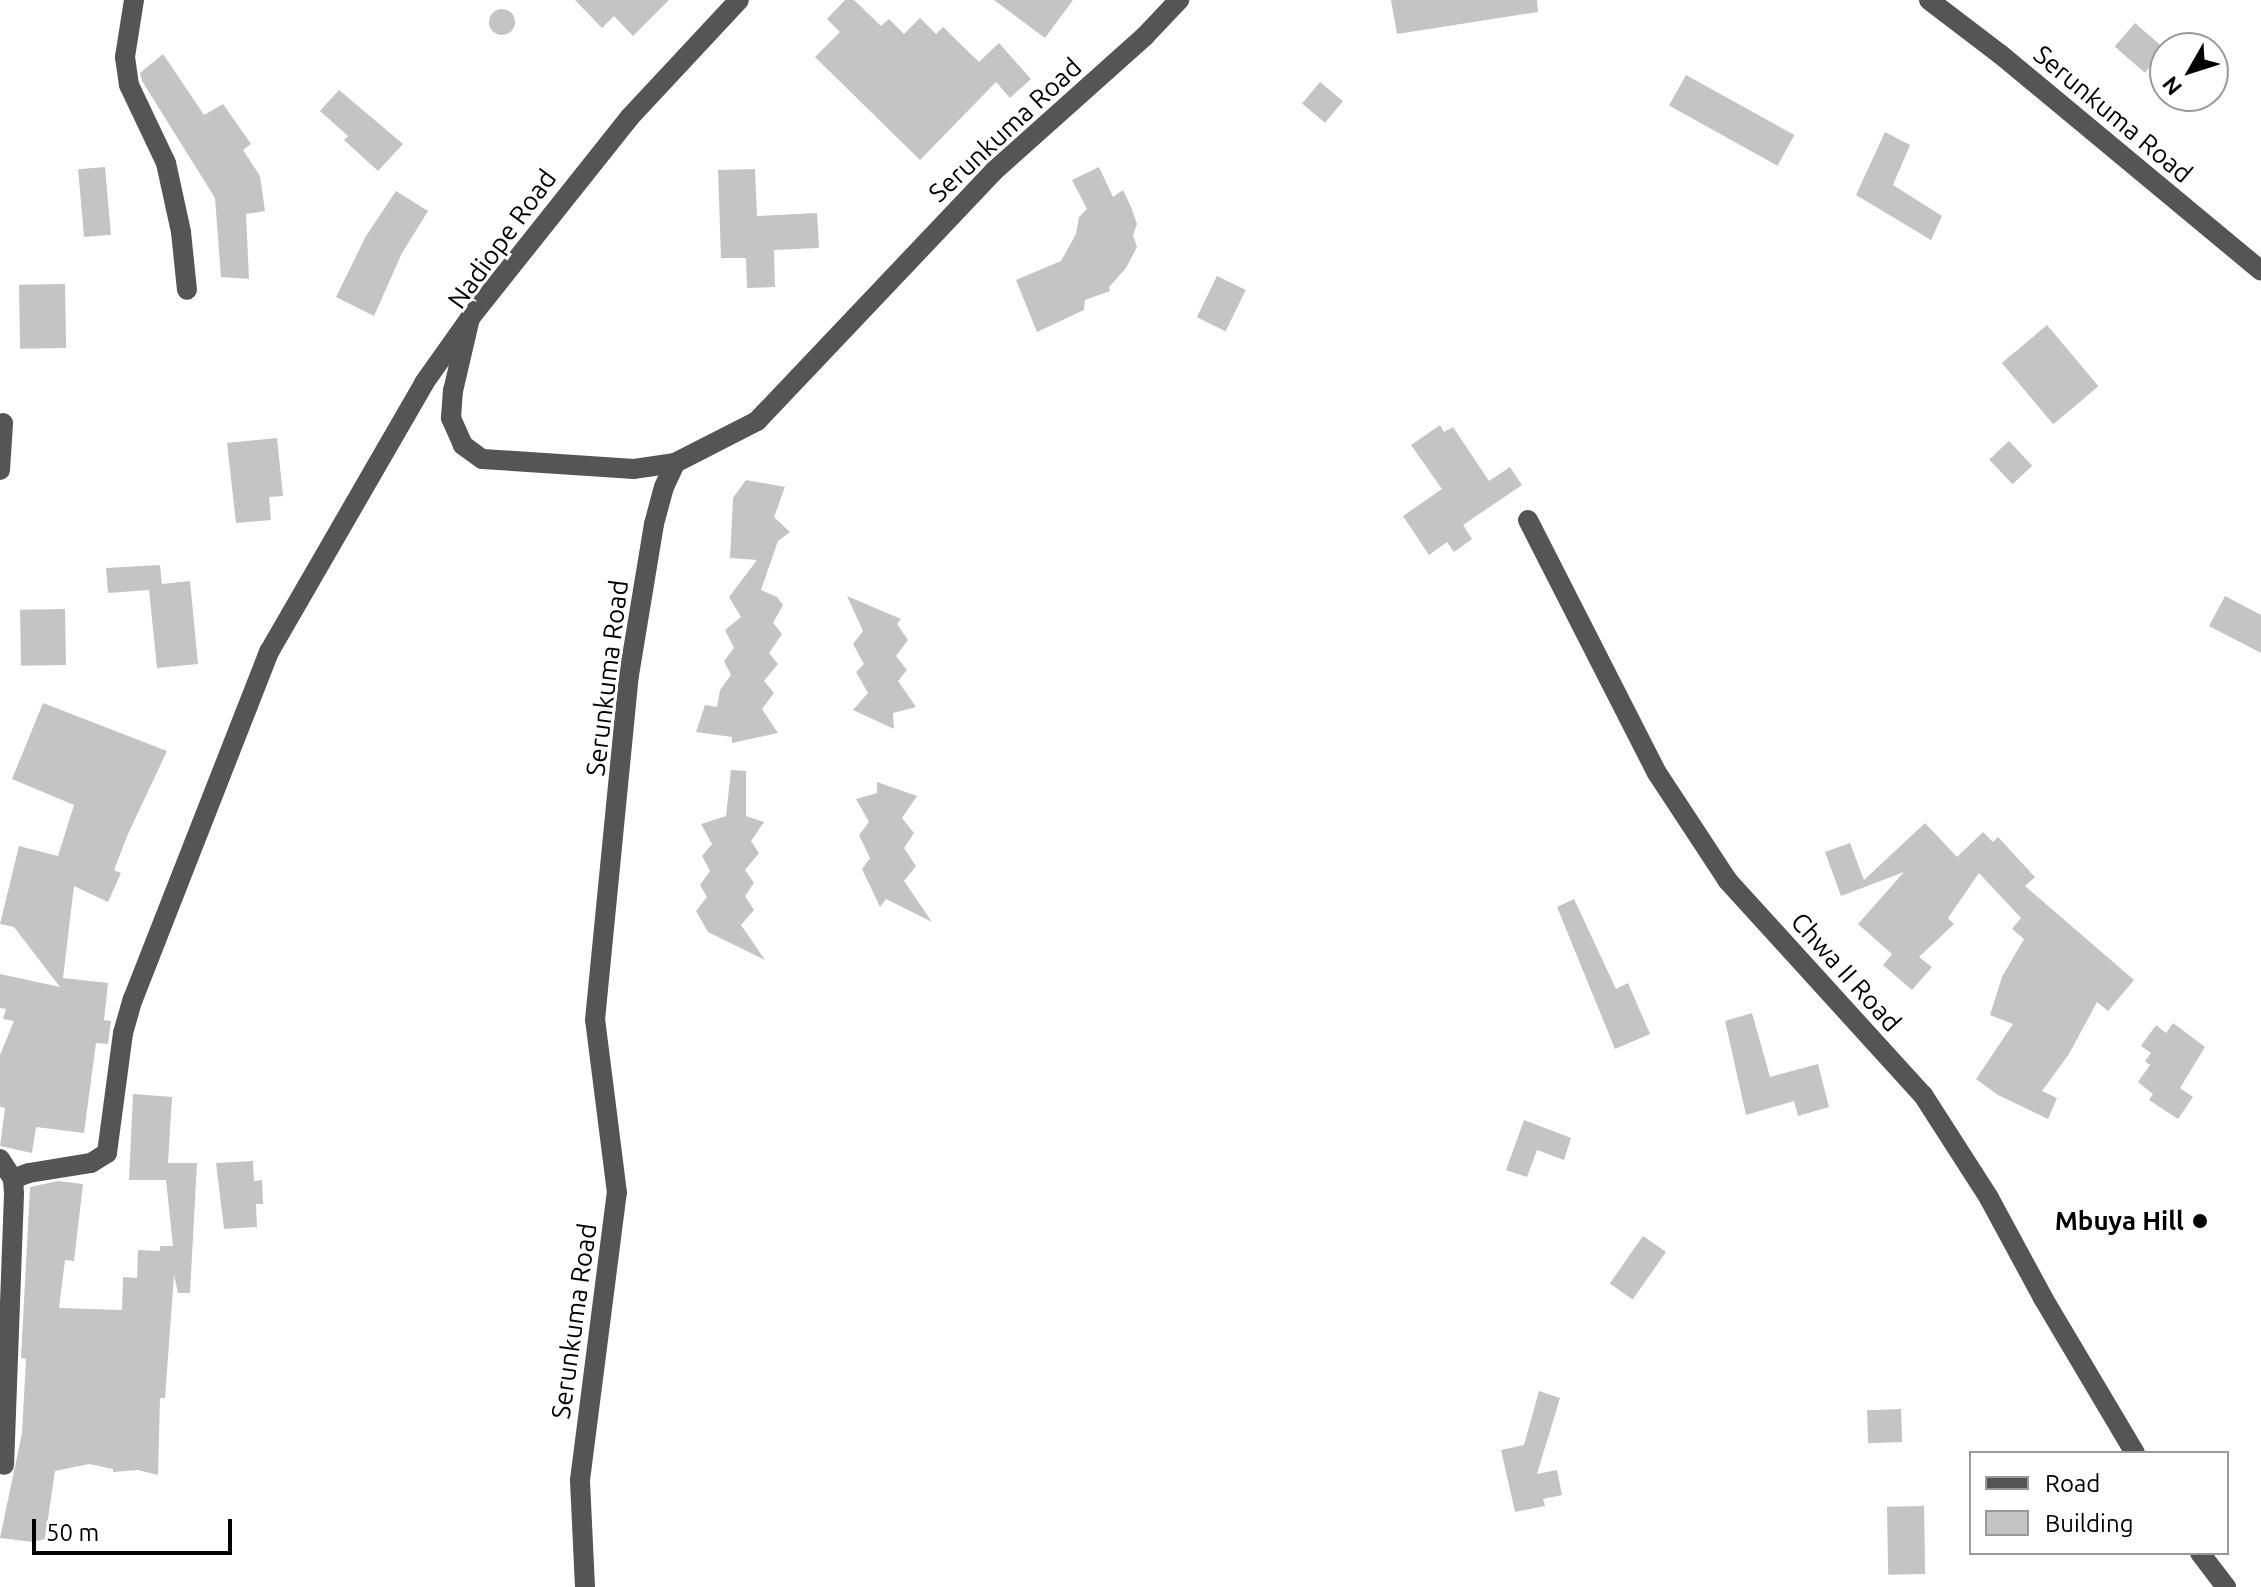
<!DOCTYPE html>
<html>
<head>
<meta charset="utf-8">
<style>
	body { margin:0 }
	#map { position:relative; width:2261px; height:1587px; overflow:hidden; background:#fff; font-family:Ubuntu,sans-serif }
	div>[style] { position:absolute }
	.building>* { inset:0; background:#c4c4c4; transform-origin:0 0 }
	.round { border-radius:50% }
	.minor>* { height:20px; margin:-10px; padding:0 10px; transform-origin:10px; border-radius:10px; background:#555 }
	.dots>* { width:22px; height:22px; translate:-50% -50%; box-sizing:border-box; border:4px solid #fff; border-radius:50% }
	span { translate:-50% -50%; white-space:nowrap; text-align:center; line-height:1.15; -webkit-text-stroke:6px #fff; paint-order:stroke }
	.street-label { font-size:26px; color:#000 }
	.poi-label { font-size:26px; color:#000; font-weight:700 }
	.right { translate:-100% -50%; text-align:right }
	.legend { position:absolute; left:1969px; top:1451px; width:260px; height:104px; box-sizing:border-box; background:#fff; border:2px solid #999; margin:0; padding:10px 14px; list-style:none; font-size:24px; color:#000 }
	.legend li { display:flex; align-items:center; gap:16px; height:40px }
	.legend b { width:40px; border:2px solid #999 }
	.north { position:absolute; left:2149px; top:32px; width:80px; height:80px; box-sizing:border-box; background:#fff; border:2px solid #999; border-radius:50%; rotate:231deg; font-size:22px; font-weight:700; line-height:32px; text-align:center; color:#000 }
	.north::after { content:''; display:block; margin:auto; width:28px; height:36px; background:#000; clip-path:polygon(50% 0,100% 100%,50% 72%,0 100%) }
	.scale { position:absolute; left:32px; top:1519px; width:200px; height:36px; box-sizing:border-box; border:4px solid #000; border-top:0; padding-left:10px; font-size:24px; line-height:28px; white-space:nowrap; color:#000; -webkit-text-stroke:6px #fff; paint-order:stroke }
</style>
</head>
<body>
<div id="map">
	<div class="building">
		<div style="clip-path:polygon(575px 0,669px 0,633px 36px,614px 16px,602px 28px)"></div>
		<div style="clip-path:polygon(845px 0,854px 0,881px 26px,889px 19px,904px 34px,920px 18px,936px 34px,943px 27px,979px 62px,999px 43px,1031px 79px,1010px 98px,996px 82px,920px 160px,815px 57px,840px 32px,827px 19px)"></div>
		<div style="clip-path:polygon(994px 0,1073px 0,1045px 38px)"></div>
		<div style="clip-path:polygon(1391px 0,1537px 0,1538px 12px,1397px 34px)"></div>
		<div class="round" style="left:489px;top:9px;width:26px;height:26px"></div>
		<div style="left:2135px;top:23px;width:40px;height:31px;rotate:41deg"></div>
		<div style="clip-path:polygon(163px 54px,204px 115px,223px 104px,251px 144px,243px 150px,260px 176px,265px 211px,246px 214px,249px 279px,221px 277px,215px 198px,142px 81px,140px 73px)"></div>
		<div style="left:1686px;top:75px;width:124px;height:35px;rotate:29deg"></div>
		<div style="left:1320px;top:82px;width:30px;height:28px;rotate:40deg"></div>
		<div style="clip-path:polygon(339px 90px,403px 144px,378px 171px,344px 140px,348px 136px,320px 111px)"></div>
		<div style="clip-path:polygon(1885px 132px,1910px 145px,1893px 185px,1942px 216px,1931px 240px,1856px 195px)"></div>
		<div style="left:105px;top:167px;width:68px;height:27px;rotate:85deg"></div>
		<div style="clip-path:polygon(1099px 167px,1113px 197px,1123px 190px,1131px 207px,1137px 224px,1133px 235px,1137px 247px,1126px 268px,1109px 287px,1110px 291px,1085px 300px,1084px 310px,1037px 332px,1016px 280px,1061px 261px,1076px 234px,1079px 217px,1087px 209px,1072px 180px)"></div>
		<div style="clip-path:polygon(755px 169px,757px 216px,817px 213px,819px 248px,774px 250px,775px 287px,747px 288px,746px 258px,721px 258px,718px 170px)"></div>
		<div style="clip-path:polygon(396px 191px,428px 211px,402px 253px,374px 316px,336px 297px,366px 236px)"></div>
		<div style="left:1217px;top:276px;width:32px;height:46px;rotate:26deg"></div>
		<div style="left:65px;top:284px;width:64px;height:46px;rotate:89deg"></div>
		<div style="left:2047px;top:325px;width:80px;height:59px;rotate:50deg"></div>
		<div style="clip-path:polygon(1440px 425px,1444px 432px,1453px 427px,1489px 481px,1510px 467px,1522px 485px,1463px 525px,1472px 539px,1454px 552px,1447px 542px,1429px 555px,1403px 516px,1442px 489px,1411px 445px)"></div>
		<div style="clip-path:polygon(277px 438px,283px 496px,269px 497px,271px 520px,236px 523px,227px 443px)"></div>
		<div style="left:2009px;top:441px;width:34px;height:27px;rotate:47deg"></div>
		<div style="clip-path:polygon(746px 480px,785px 487px,774px 517px,790px 532px,778px 541px,761px 590px,777px 597px,783px 605px,773px 623px,782px 634px,769px 653px,778px 664px,764px 681px,774px 693px,762px 709px,778px 733px,732px 743px,732px 737px,696px 732px,705px 705px,717px 707px,720px 690px,731px 675px,724px 661px,734px 648px,725px 630px,741px 617px,729px 597px,757px 560px,730px 558px,733px 498px)"></div>
		<div style="clip-path:polygon(160px 565px,162px 584px,190px 581px,198px 664px,157px 668px,149px 590px,108px 593px,106px 568px)"></div>
		<div style="clip-path:polygon(847px 596px,901px 619px,897px 624px,908px 640px,896px 656px,907px 670px,898px 681px,916px 707px,893px 713px,894px 729px,853px 710px,868px 693px,856px 672px,864px 664px,853px 644px,863px 631px)"></div>
		<div style="clip-path:polygon(2225px 596px,2261px 615px,2261px 653px,2209px 626px)"></div>
		<div style="left:65px;top:609px;width:56px;height:45px;rotate:89deg"></div>
		<div style="clip-path:polygon(43px 703px,167px 751px,128px 834px,114px 870px,121px 873px,108px 902px,74px 886px,63px 978px,108px 983px,104px 1020px,111px 1021px,108px 1044px,96px 1043px,84px 1133px,36px 1127px,32px 1153px,0 1146px,5px 1108px,0 1107px,0 1055px,14px 1021px,3px 1019px,6px 1009px,0 1008px,0 974px,60px 987px,14px 927px,0 924px,19px 846px,58px 856px,74px 805px,12px 779px)"></div>
		<div style="clip-path:polygon(731px 770px,746px 771px,746px 816px,764px 822px,751px 841px,759px 853px,745px 870px,754px 883px,745px 896px,754px 910px,741px 925px,765px 960px,708px 932px,696px 911px,707px 897px,700px 885px,710px 871px,702px 856px,712px 844px,701px 824px,726px 816px)"></div>
		<div style="clip-path:polygon(877px 782px,917px 796px,902px 818px,914px 833px,904px 848px,916px 866px,904px 881px,932px 922px,886px 899px,880px 907px,862px 869px,870px 858px,859px 835px,869px 822px,856px 799px,877px 793px)"></div>
		<div style="clip-path:polygon(1925px 823px,1957px 857px,1983px 832px,1993px 842px,1998px 837px,2035px 877px,2025px 886px,2134px 980px,2108px 1011px,2097px 1002px,2069px 1054px,2042px 1091px,2057px 1098px,2048px 1119px,1998px 1095px,1976px 1079px,2013px 1024px,1990px 1015px,2002px 977px,2024px 939px,2012px 929px,2021px 918px,1979px 873px,1948px 918px,1954px 924px,1919px 957px,1932px 967px,1912px 990px,1883px 965px,1892px 954px,1858px 924px,1904px 872px,1841px 896px,1825px 852px,1850px 843px,1864px 880px)"></div>
		<div style="clip-path:polygon(1574px 899px,1616px 989px,1628px 983px,1650px 1034px,1615px 1049px,1557px 907px)"></div>
		<div style="clip-path:polygon(1752px 1013px,1770px 1077px,1818px 1064px,1829px 1107px,1798px 1116px,1794px 1101px,1746px 1115px,1725px 1021px)"></div>
		<div style="clip-path:polygon(2173px 1023px,2205px 1047px,2180px 1088px,2193px 1097px,2178px 1119px,2149px 1100px,2153px 1094px,2138px 1082px,2150px 1065px,2145px 1061px,2151px 1053px,2141px 1046px,2156px 1025px,2166px 1033px)"></div>
		<div style="clip-path:polygon(133px 1094px,172px 1097px,168px 1163px,197px 1163px,190px 1293px,178px 1293px,174px 1275px,165px 1398px,160px 1398px,158px 1475px,138px 1470px,113px 1472px,113px 1469px,89px 1464px,55px 1471px,45px 1539px,33px 1542px,0 1538px,22px 1433px,26px 1359px,21px 1358px,30px 1187px,58px 1181px,83px 1184px,74px 1261px,65px 1260px,59px 1308px,122px 1310px,123px 1277px,137px 1278px,138px 1250px,160px 1251px,160px 1246px,173px 1246px,166px 1180px,129px 1180px)"></div>
		<div style="clip-path:polygon(1524px 1120px,1571px 1138px,1564px 1160px,1537px 1150px,1527px 1177px,1506px 1170px)"></div>
		<div style="clip-path:polygon(253px 1161px,254px 1181px,262px 1180px,263px 1204px,256px 1204px,257px 1227px,224px 1229px,216px 1163px)"></div>
		<div style="left:1643px;top:1236px;width:28px;height:58px;rotate:35deg"></div>
		<div style="clip-path:polygon(1539px 1391px,1560px 1398px,1537px 1474px,1557px 1470px,1562px 1495px,1543px 1499px,1545px 1506px,1515px 1512px,1501px 1450px,1524px 1445px)"></div>
		<div style="left:1901px;top:1409px;width:33px;height:34px;rotate:88deg"></div>
		<div style="left:1924px;top:1506px;width:68px;height:37px;rotate:89deg"></div>
	</div>
	<div class="minor">
		<div style="left:134px;top:0;width:58px;rotate:99deg"></div>
		<div style="left:125px;top:57px;width:28px;rotate:82deg"></div>
		<div style="left:129px;top:85px;width:86px;rotate:64.6deg"></div>
		<div style="left:166px;top:163px;width:71px;rotate:77.7deg"></div>
		<div style="left:181px;top:232px;width:58px;rotate:84.1deg"></div>
		<div style="left:1929px;top:0;width:89px;rotate:37.3deg"></div>
		<div style="left:2000px;top:54px;width:339px;rotate:39.7deg"></div>
		<div style="left:675px;top:463px;width:41px;rotate:171.7deg"></div>
		<div style="left:634px;top:469px;width:152px;rotate:-176.2deg"></div>
		<div style="left:482px;top:459px;width:24px;rotate:-144deg"></div>
		<div style="left:463px;top:445px;width:30px;rotate:-114deg"></div>
		<div style="left:451px;top:418px;width:27px;rotate:-86deg"></div>
		<div style="left:453px;top:391px;width:75px;rotate:-76.9deg"></div>
		<div style="left:470px;top:318px;width:256px;rotate:-51.5deg"></div>
		<div style="left:629px;top:118px;width:161px;rotate:-47deg"></div>
		<div style="left:0;top:470px;width:47px;rotate:-86.3deg"></div>
		<div style="left:1528px;top:520px;width:284px;rotate:63deg"></div>
		<div style="left:1657px;top:773px;width:129px;rotate:56.7deg"></div>
		<div style="left:1728px;top:881px;width:290px;rotate:47.7deg"></div>
		<div style="left:1923px;top:1095px;width:122px;rotate:57.3deg"></div>
		<div style="left:1989px;top:1198px;width:114px;rotate:61.6deg"></div>
		<div style="left:2043px;top:1298px;width:180px;rotate:59.3deg"></div>
		<div style="left:0;top:1159px;width:24px;rotate:57deg"></div>
		<div style="left:13px;top:1179px;width:15px;rotate:86deg"></div>
		<div style="left:14px;top:1194px;width:271px;rotate:92.1deg"></div>
		<div style="left:13px;top:1179px;width:17px;rotate:-21deg"></div>
		<div style="left:29px;top:1173px;width:63px;rotate:-9.2deg"></div>
		<div style="left:91px;top:1163px;width:19px;rotate:-32deg"></div>
		<div style="left:107px;top:1153px;width:121px;rotate:-82.4deg"></div>
		<div style="left:123px;top:1033px;width:35px;rotate:-74deg"></div>
		<div style="left:133px;top:999px;width:373px;rotate:-68.6deg"></div>
		<div style="left:269px;top:652px;width:310px;rotate:-60deg"></div>
		<div style="left:424px;top:383px;width:80px;rotate:-54.7deg"></div>
		<div style="left:2200px;top:1553px;width:43px;rotate:52.6deg"></div>
		<div style="left:585px;top:1587px;width:107px;rotate:-92.7deg"></div>
		<div style="left:580px;top:1480px;width:289px;rotate:-82.7deg"></div>
		<div style="left:617px;top:1193px;width:174px;rotate:-97.2deg"></div>
		<div style="left:595px;top:1020px;width:347px;rotate:-84.4deg"></div>
		<div style="left:629px;top:675px;width:153px;rotate:-80.6deg"></div>
		<div style="left:654px;top:524px;width:38px;rotate:-75deg"></div>
		<div style="left:664px;top:487px;width:26px;rotate:-65deg"></div>
		<div style="left:675px;top:463px;width:92px;rotate:-27.1deg"></div>
		<div style="left:757px;top:421px;width:344px;rotate:-46.5deg"></div>
		<div style="left:994px;top:171px;width:203px;rotate:-41.8deg"></div>
		<div style="left:1145px;top:36px;width:50px;rotate:-46.6deg"></div>
	</div>
	<div class="dots">
		<div style="left:2200px;top:1221px;background:#000"></div>
	</div>
	<div class="street-label">
		<span style="left:2113px;top:114px;rotate:40deg">Serunkuma Road</span>
		<span style="left:1005px;top:130px;rotate:-43deg">Serunkuma Road</span>
		<span style="left:502px;top:239px;rotate:-54deg">Nadiope Road</span>
		<span style="left:607px;top:678px;rotate:-83deg">Serunkuma Road</span>
		<span style="left:1846px;top:972px;rotate:48deg">Chwa II Road</span>
		<span style="left:574px;top:1321px;rotate:-82deg">Serunkuma Road</span>
	</div>
	<div class="poi-label">
		<span class="right" style="left:2184px;top:1221px">Mbuya Hill</span>
	</div>
	<ul class="legend">
	<li><b style="height:10px;background:#555"></b>Road</li>
	<li><b style="height:22px;background:#c4c4c4"></b>Building</li>
	</ul>
	<div class="north">N</div>
	<div class="scale">50 m</div>
</div>
</body>
</html>
